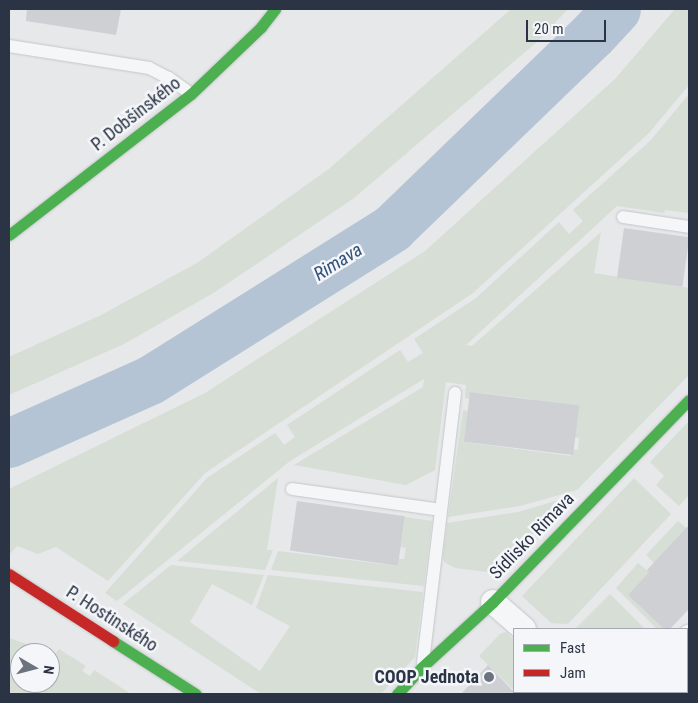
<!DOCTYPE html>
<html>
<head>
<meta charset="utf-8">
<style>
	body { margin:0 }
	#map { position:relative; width:698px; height:703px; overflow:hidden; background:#e6e8ea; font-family:"Roboto Condensed",sans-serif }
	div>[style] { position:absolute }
	.green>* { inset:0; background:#d6ded6 }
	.river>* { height:49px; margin:-24.5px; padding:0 24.5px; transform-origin:24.5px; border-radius:24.5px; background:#b4c4d5 }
	.building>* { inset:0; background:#ced0d3; transform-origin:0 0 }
	.roads { filter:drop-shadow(0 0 1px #c4c6c8) drop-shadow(0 0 1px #c4c6c8) }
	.lane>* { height:12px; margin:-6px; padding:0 6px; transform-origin:6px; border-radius:6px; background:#f5f6f7 }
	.street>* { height:24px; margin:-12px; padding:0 12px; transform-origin:12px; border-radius:12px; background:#f5f6f7 }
	.fast>* { height:11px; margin:-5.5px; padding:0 5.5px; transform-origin:5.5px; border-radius:5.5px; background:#4caf50 }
	.jam>* { height:11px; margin:-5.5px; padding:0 5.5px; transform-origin:5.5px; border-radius:5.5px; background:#c62828 }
	.dots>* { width:14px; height:14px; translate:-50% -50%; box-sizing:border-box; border:2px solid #f4f6f9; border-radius:50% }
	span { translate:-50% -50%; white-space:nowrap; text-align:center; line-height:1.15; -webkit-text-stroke:5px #f4f6f9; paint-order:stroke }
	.street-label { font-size:18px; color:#2b3445 }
	.poi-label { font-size:18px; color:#2b3445; font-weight:700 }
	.right { translate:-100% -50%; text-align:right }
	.water-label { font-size:19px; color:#34527a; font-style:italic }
	.frame { position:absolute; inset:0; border:10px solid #2b3445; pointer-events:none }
	.legend { position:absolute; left:513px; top:628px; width:175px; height:65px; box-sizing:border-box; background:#f4f6f9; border:1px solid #a4a8b1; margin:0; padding:6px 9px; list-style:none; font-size:15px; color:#2b3445 }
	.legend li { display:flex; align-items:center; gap:10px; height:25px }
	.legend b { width:25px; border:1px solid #a4a8b1 }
	.north { position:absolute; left:10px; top:643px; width:50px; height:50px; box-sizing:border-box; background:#f4f6f9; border:1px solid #a4a8b1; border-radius:50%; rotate:98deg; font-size:14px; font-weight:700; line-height:20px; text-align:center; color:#2b3445 }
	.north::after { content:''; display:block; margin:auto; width:18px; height:22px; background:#6c737f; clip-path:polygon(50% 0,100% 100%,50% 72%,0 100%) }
	.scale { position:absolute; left:526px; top:20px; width:80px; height:22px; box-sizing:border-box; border:2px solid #2b3445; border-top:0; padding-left:6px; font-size:15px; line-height:18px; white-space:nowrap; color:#2b3445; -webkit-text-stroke:4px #f4f6f9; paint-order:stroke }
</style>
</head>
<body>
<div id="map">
	<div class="green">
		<div style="clip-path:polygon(511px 9px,568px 9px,538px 41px,354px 198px,215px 292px,124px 344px,9px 395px,9px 357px,101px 315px,197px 263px,330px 168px)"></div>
		<div style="clip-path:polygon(675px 9px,689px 9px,689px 85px,649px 133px,473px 293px,205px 473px,108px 581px,56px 547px,38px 554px,17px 546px,9px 555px,9px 489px,205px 393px,425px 251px,615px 79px)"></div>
		<div style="clip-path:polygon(689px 94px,689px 213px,665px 210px,664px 213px,617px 206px,466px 345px,472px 346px,601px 232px,594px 273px,689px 288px,689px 375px,577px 490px,520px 506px,448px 517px,463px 410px,468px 411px,464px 442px,571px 456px,573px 449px,578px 450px,579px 438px,574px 437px,531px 399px,470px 392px,470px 399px,465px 398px,466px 385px,446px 382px,435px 470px,406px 485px,294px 465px,423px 387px,424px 379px,290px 461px,117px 601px,105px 593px,207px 478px,275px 433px,284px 445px,295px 437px,287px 425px,400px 350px,408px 362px,423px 353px,414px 339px,476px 298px,559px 222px,569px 234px,583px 221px,573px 210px,651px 140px)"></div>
		<div style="clip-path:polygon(689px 421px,689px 495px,679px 506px,656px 485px,664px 476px,650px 462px)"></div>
		<div style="clip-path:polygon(278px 478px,267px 550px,273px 550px,265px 570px,177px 561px)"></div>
		<div style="clip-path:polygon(634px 478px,671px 514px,568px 624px,551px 623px,522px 596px)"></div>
		<div style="clip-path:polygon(569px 497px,495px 573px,455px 568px,444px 562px,443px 556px,447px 523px,518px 512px)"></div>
		<div style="clip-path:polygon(405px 517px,432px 521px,424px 586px,271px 570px,278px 551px,398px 566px,399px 559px,404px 559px,406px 548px,401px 547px)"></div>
		<div style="clip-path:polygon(678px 521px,689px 530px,654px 563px,646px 555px)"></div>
		<div style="clip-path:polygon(638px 563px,649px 572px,628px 595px,664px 629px,657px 629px,616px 588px)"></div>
		<div style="clip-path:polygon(171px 565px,264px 575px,252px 605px,212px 584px,190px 622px,260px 671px,290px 626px,256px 608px,268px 575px,423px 592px,415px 657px,381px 694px,261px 694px,123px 604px)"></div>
		<div style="clip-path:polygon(610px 594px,645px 629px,575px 629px)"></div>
		<div style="clip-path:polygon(506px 632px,514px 640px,514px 690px,479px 656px,500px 634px)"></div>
		<div style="clip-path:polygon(evenodd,9px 638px,55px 654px,59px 649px,86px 666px,82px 671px,90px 676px,94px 670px,131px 694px,9px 694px,9px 638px,20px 653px,50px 653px,50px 683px,20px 683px,20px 653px)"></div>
	</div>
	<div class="river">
		<div style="left:9px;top:443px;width:154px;rotate:-24.1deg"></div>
		<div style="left:150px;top:380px;width:286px;rotate:-32.1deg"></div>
		<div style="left:392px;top:228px;width:278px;rotate:-44deg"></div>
		<div style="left:592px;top:35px;width:35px;rotate:-47deg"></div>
	</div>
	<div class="building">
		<div style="clip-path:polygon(27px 9px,121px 9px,116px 35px,26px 21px)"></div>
		<div style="left:624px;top:228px;width:66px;height:50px;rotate:8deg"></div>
		<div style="left:470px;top:392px;width:110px;height:50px;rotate:7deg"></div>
		<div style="left:297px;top:501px;width:109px;height:50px;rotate:8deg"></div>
		<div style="clip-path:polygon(689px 525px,689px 609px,670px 629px,664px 629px,628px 595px,649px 572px,647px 570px)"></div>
		<div style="clip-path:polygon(488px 665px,514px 692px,519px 694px,461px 694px)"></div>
	</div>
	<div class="roads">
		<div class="lane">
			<div style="left:9px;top:46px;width:142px;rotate:8.9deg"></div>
			<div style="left:149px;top:68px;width:22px;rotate:27deg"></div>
			<div style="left:169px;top:78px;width:27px;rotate:36deg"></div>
			<div style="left:623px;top:217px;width:67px;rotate:8.6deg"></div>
			<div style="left:292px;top:489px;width:150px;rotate:8deg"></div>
			<div style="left:423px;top:662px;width:271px;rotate:-83.2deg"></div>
		</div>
		<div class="street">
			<div style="left:493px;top:602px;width:41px;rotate:41.1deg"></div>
			<div style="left:687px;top:640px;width:4px;rotate:-56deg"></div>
			<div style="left:594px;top:692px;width:4px;rotate:34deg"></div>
			<div style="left:635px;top:694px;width:4px;rotate:-34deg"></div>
		</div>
		<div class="fast">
			<div style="left:9px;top:235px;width:230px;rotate:-37.8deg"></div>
			<div style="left:191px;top:94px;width:97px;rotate:-43.7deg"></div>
			<div style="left:261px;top:27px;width:23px;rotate:-52deg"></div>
			<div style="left:113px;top:641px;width:98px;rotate:32.6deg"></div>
			<div style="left:397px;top:694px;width:37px;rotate:-47deg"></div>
			<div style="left:422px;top:667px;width:96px;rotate:-42.5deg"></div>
			<div style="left:493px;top:602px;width:281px;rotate:-45.9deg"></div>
		</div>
		<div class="jam">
			<div style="left:9px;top:574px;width:124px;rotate:32.8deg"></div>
		</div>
	</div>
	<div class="dots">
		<div style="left:489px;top:677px;background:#6c737f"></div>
	</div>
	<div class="street-label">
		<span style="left:136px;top:114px;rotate:-38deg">P. Dobšinského</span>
		<span style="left:532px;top:536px;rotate:-46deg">Sídlisko Rimava</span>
		<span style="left:112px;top:619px;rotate:33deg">P. Hostinského</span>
	</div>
	<div class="poi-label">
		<span class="right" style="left:479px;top:677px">COOP Jednota</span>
	</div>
	<div class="water-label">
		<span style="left:338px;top:262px;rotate:-32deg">Rimava</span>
	</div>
	<div class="frame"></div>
	<ul class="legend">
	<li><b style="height:6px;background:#4caf50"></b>Fast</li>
	<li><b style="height:6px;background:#c62828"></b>Jam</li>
	</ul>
	<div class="north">N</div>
	<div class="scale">20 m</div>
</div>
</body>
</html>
